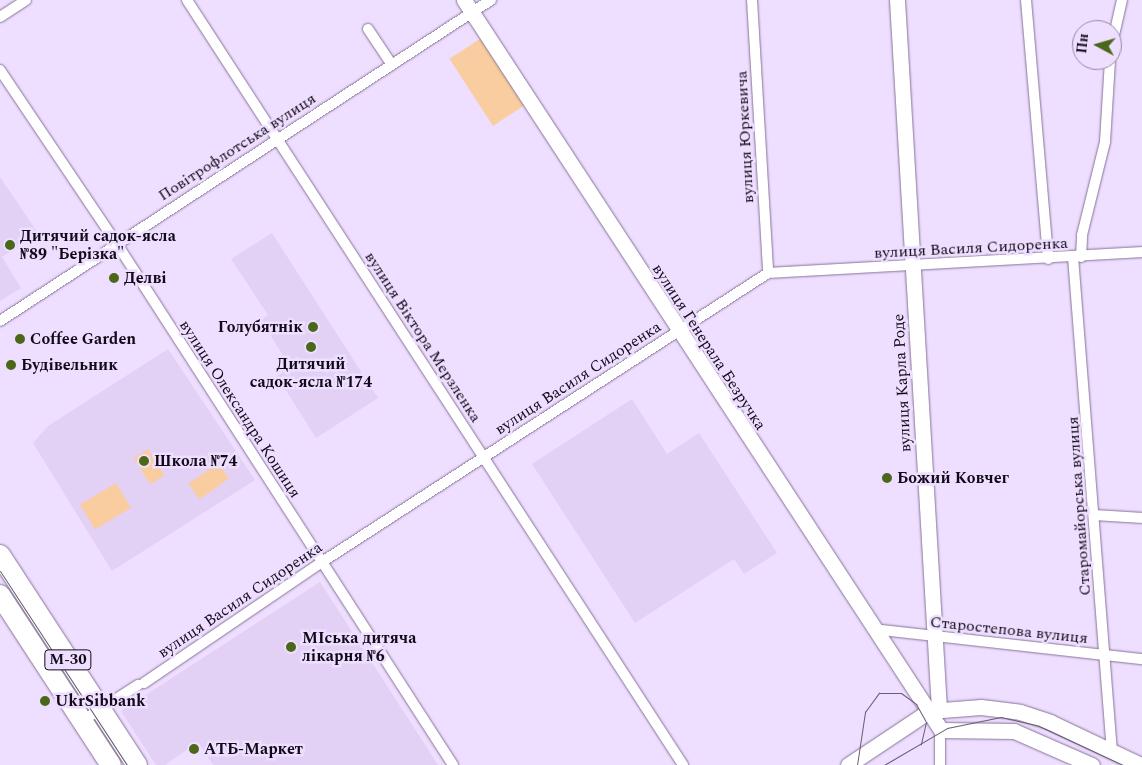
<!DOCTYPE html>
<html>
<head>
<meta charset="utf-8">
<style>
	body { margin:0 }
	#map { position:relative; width:1142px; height:765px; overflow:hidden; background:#eedeff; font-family:Spectral,serif }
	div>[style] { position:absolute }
	.built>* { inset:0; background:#e3d0f5 }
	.green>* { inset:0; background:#f9cd9f; transform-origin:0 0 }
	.roads { filter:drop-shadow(0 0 1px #867499) drop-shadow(0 0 1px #867499) }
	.street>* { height:10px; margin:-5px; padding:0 5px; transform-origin:5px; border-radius:5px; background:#fff }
	.secondary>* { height:15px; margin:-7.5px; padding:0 7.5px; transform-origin:7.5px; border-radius:7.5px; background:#fff }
	.highway>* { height:20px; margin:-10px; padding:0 10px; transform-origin:10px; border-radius:10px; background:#fff }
	.tram>* { height:1px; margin:-0.5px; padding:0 0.5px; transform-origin:0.5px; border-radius:0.5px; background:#675c72 }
	.dots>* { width:14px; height:14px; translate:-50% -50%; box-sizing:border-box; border:2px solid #eedeff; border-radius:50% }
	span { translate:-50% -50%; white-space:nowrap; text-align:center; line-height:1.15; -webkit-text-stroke:5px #eedeff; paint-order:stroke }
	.shield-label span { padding:1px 4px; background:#eedeff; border:1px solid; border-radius:4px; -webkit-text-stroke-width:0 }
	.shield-label { font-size:15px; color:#110a18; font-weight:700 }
	.street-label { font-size:16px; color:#110a18 }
	.poi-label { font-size:16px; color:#110a18; font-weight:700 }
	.left { translate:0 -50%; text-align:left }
	.right { translate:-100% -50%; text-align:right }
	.north { position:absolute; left:1072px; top:20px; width:50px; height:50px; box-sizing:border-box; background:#eedeff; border:1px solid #9689a3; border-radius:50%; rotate:276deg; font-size:14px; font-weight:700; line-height:20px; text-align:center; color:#110a18 }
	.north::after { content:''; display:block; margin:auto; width:18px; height:22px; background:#4b671a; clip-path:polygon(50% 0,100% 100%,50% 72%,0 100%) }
</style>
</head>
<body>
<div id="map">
	<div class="built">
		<div style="clip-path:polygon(0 177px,38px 233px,2px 257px,21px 288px,0 301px)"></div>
		<div style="clip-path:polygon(272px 233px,378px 398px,316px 438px,277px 376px,290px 367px,261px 320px,268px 315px,231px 259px)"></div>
		<div style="clip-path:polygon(168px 349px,255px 480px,112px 571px,33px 443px,48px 426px)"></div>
		<div style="clip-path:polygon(632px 399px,667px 454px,699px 433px,777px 553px,744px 574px,734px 559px,635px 623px,532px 464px)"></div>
		<div style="clip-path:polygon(320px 582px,438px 765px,213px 765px,198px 742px,165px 765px,156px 765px,121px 711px)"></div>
	</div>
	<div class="green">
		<div style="left:483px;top:37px;width:80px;height:40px;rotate:57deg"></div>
		<div style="left:148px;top:449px;width:31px;height:17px;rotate:58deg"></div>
		<div style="left:218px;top:463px;width:19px;height:36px;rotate:55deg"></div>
		<div style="left:116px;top:483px;width:29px;height:42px;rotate:59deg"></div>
	</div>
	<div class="roads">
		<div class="street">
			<div style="left:187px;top:0;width:912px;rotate:57.04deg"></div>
			<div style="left:752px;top:0;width:273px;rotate:86.6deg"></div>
			<div style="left:1026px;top:0;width:260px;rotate:85.1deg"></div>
			<div style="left:0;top:17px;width:31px;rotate:-33deg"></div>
			<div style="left:368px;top:29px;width:43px;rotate:56.3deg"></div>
			<div style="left:1112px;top:44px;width:45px;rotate:-77.2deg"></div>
			<div style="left:0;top:70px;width:210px;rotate:56.1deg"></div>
			<div style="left:117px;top:244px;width:620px;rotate:57.18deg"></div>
			<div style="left:1073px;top:257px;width:496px;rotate:85.5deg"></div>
			<div style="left:1081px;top:257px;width:22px;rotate:-87deg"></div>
			<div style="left:1082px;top:235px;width:96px;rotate:-76.1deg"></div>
			<div style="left:1105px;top:142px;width:82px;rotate:-86.5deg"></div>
			<div style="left:0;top:321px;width:587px;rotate:-33.18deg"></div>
			<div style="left:1095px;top:515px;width:47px;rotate:3.7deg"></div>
			<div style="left:873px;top:629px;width:271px;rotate:6.4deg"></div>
			<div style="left:144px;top:683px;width:215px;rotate:-34.2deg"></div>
			<div style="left:322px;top:562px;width:531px;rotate:-32.94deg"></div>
			<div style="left:768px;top:273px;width:375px;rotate:-3.2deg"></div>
			<div style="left:82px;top:721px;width:67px;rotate:-32.7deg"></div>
			<div style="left:940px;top:724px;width:41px;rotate:90deg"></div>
		</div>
		<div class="secondary">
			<div style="left:464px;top:0;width:872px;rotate:56.84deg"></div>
			<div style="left:941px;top:730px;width:73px;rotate:0.8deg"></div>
			<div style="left:1014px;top:731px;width:85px;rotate:23.6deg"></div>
			<div style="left:897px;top:0;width:711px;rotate:86.61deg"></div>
			<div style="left:848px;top:765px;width:97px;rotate:-33.7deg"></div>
			<div style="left:929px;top:711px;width:52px;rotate:-4.4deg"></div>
			<div style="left:981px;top:707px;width:39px;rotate:7deg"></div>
			<div style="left:1020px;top:712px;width:32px;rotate:18deg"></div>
			<div style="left:1050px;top:722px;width:101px;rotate:25.3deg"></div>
		</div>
		<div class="highway">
			<div style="left:0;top:555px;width:251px;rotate:56.9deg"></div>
			<div style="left:0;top:595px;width:203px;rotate:56.9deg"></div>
		</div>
	</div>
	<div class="tram">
		<div style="left:0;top:571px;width:232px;rotate:56.8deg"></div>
		<div style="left:857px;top:765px;width:54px;rotate:-81.4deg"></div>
		<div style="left:865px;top:712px;width:24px;rotate:-54deg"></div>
		<div style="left:879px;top:693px;width:22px"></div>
		<div style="left:901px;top:693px;width:19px;rotate:36deg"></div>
		<div style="left:916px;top:704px;width:21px;rotate:61deg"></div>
		<div style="left:926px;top:722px;width:23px;rotate:103deg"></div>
		<div style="left:884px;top:765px;width:73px;rotate:-30.4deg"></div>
		<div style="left:947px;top:728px;width:55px;rotate:-11.5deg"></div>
		<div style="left:1001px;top:717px;width:39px;rotate:13deg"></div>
		<div style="left:1039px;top:726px;width:93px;rotate:24.9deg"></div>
	</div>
	<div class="dots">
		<div style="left:10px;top:245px;background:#4b671a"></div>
		<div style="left:114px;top:278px;background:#4b671a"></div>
		<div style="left:313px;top:327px;background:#4b671a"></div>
		<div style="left:20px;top:339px;background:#4b671a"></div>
		<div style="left:311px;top:347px;background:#4b671a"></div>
		<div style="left:11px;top:365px;background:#4b671a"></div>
		<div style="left:144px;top:461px;background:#4b671a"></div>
		<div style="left:887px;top:478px;background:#4b671a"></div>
		<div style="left:291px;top:647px;background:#4b671a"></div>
		<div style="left:45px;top:701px;background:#4b671a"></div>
		<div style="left:194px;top:749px;background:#4b671a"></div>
	</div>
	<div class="shield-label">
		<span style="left:68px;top:660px">М-30</span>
	</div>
	<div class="street-label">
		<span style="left:745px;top:137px;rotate:-93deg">вулиця Юркевича</span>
		<span style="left:237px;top:147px;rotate:-33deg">Повітрофлотська вулиця</span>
		<span style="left:971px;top:248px;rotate:-3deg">вулиця Василя Сидоренка</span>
		<span style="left:423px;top:337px;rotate:57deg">вулиця Віктора Мерзленка</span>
		<span style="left:709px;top:347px;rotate:57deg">вулиця Генерала Безручка</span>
		<span style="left:578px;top:378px;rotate:-33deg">вулиця Василя Сидоренка</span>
		<span style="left:902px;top:383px;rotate:-93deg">вулиця Карла Роде</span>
		<span style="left:240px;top:409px;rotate:57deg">вулиця Олександра Кошиця</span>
		<span style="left:1079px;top:506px;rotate:-94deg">Старомайорська вулиця</span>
		<span style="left:240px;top:600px;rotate:-34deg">вулиця Василя Сидоренка</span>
		<span style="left:1009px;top:630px;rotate:6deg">Старостепова вулиця</span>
	</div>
	<div class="poi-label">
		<span class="left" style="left:20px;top:245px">Дитячий садок-ясла<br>№89 "Берізка"</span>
		<span class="left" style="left:124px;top:278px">Делві</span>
		<span class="right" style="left:303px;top:327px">Голубятнік</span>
		<span class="left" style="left:30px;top:339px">Coffee Garden</span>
		<span style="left:311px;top:373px">Дитячий<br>садок-ясла №174</span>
		<span class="left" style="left:21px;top:365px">Будівельник</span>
		<span class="left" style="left:154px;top:461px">Школа №74</span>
		<span class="left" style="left:897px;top:478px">Божий Ковчег</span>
		<span class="left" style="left:302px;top:647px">МІська дитяча<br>лікарня №6</span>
		<span class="left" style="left:55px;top:701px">UkrSibbank</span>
		<span class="left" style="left:204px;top:749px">АТБ-Маркет</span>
	</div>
	<div class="north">Пн</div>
</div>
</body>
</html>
